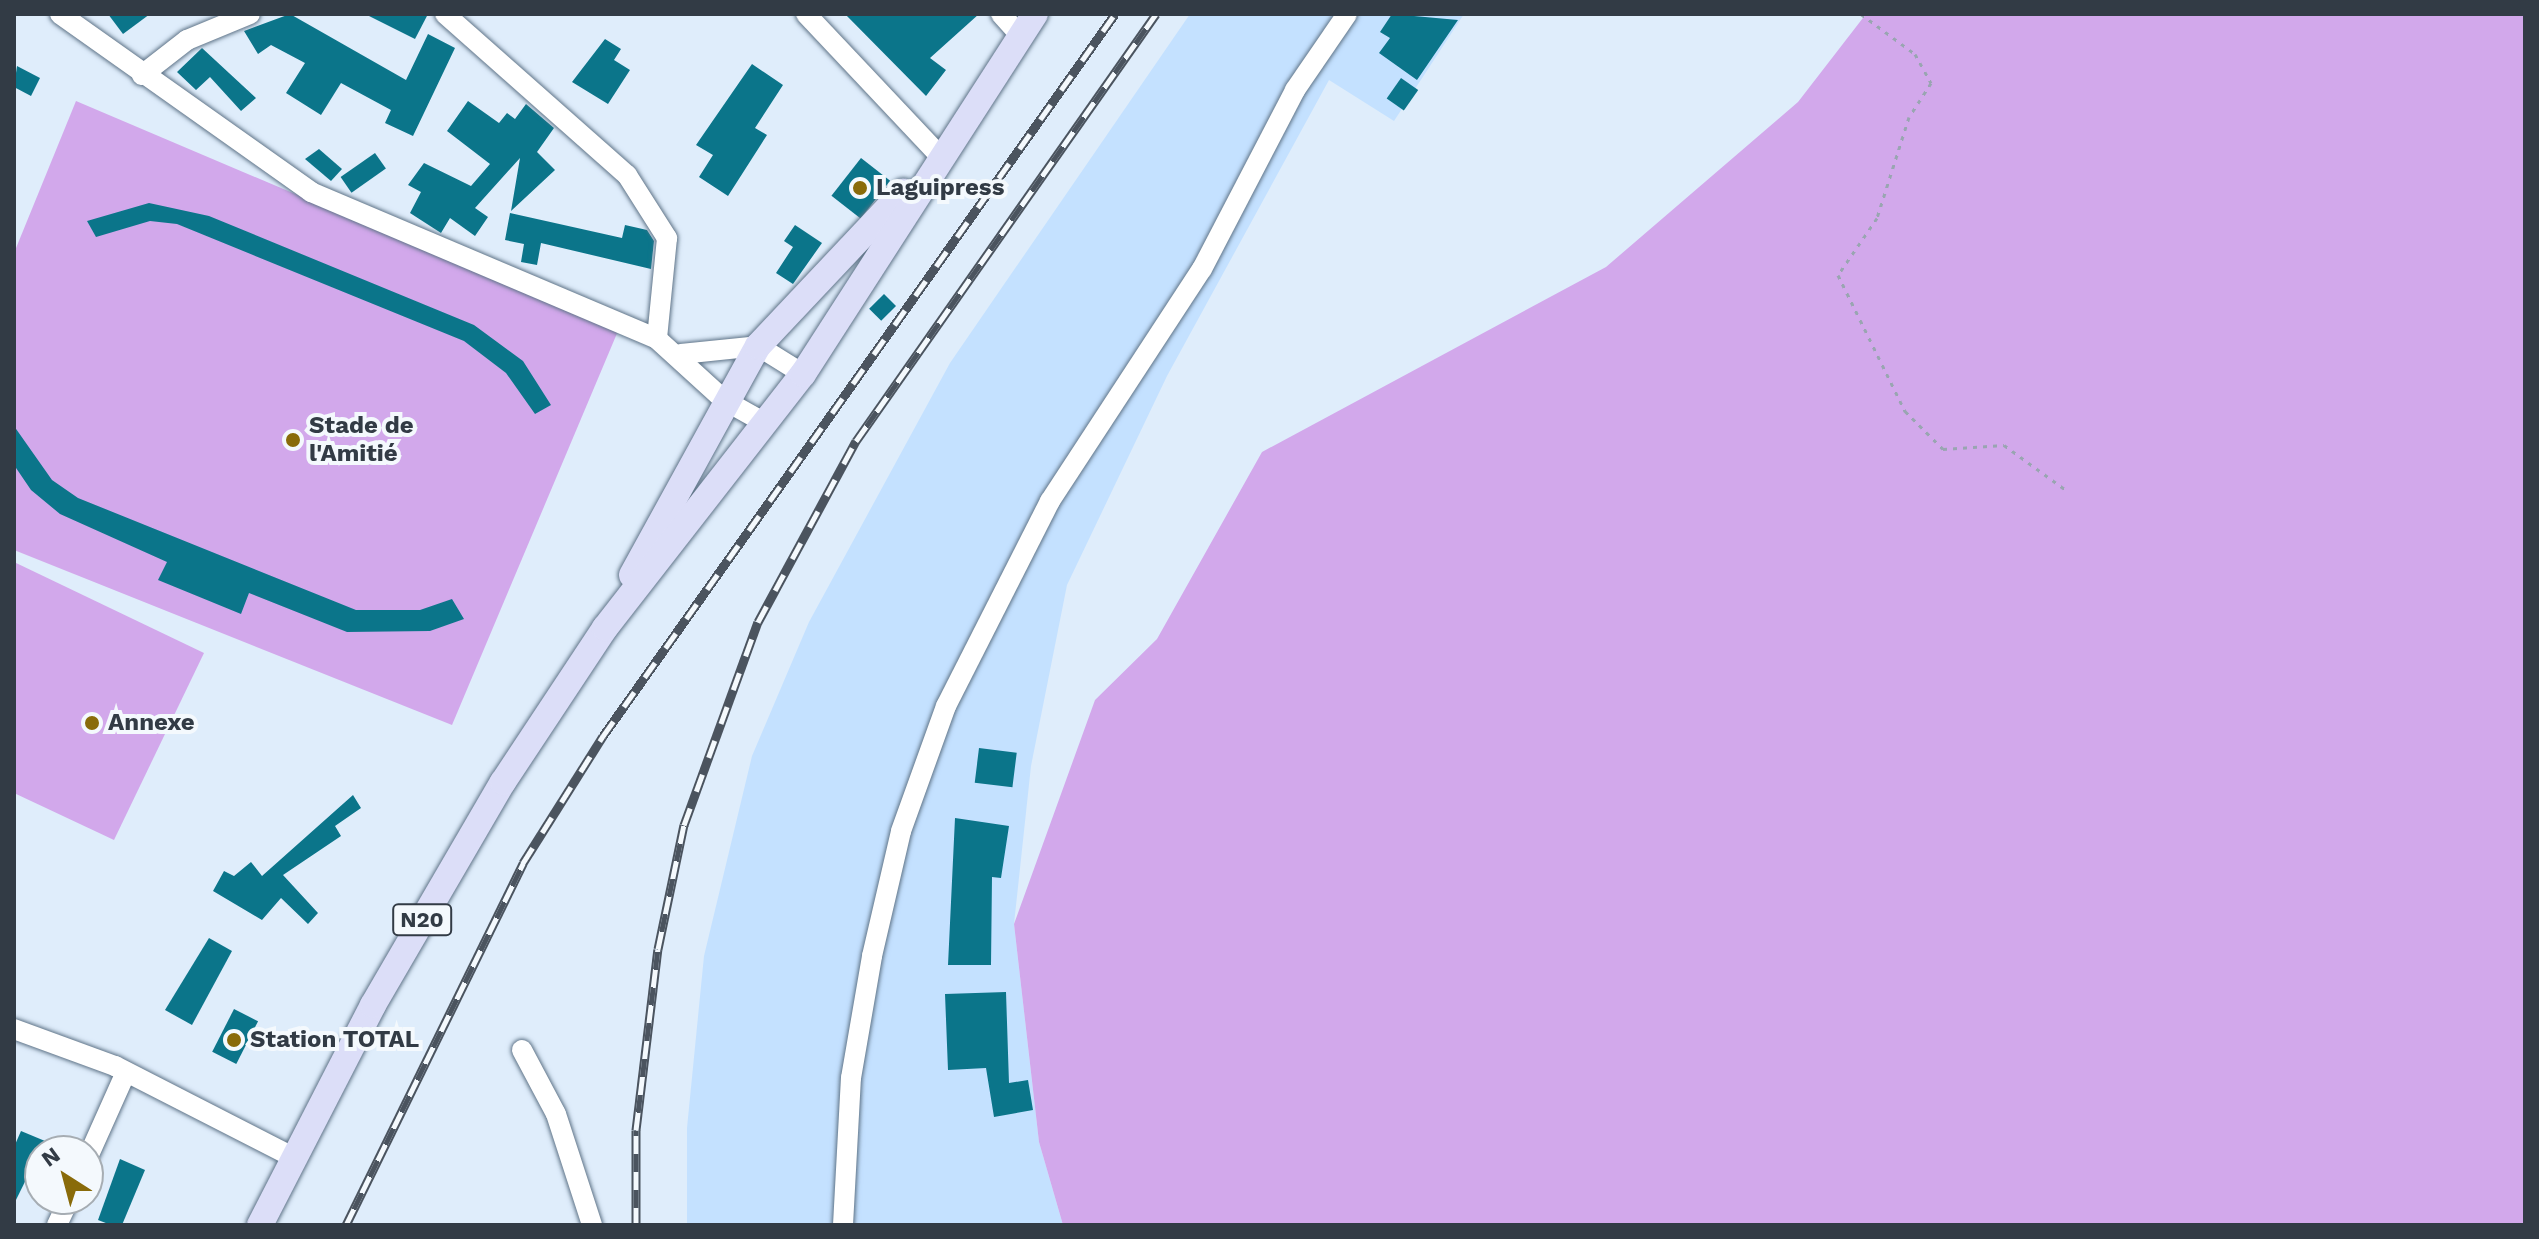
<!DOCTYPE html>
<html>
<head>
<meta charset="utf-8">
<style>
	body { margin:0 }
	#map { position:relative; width:2539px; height:1239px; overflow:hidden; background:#dfedfb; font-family:"Work Sans",sans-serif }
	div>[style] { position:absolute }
	.built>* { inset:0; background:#c4e1ff }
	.green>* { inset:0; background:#d2a8eb }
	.building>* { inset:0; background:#0b758a; transform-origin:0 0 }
	.path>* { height:3px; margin-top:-1.5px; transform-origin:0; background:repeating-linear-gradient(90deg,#99a5b1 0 4px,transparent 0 10px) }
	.roads { filter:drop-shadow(0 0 2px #5f7488) drop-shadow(0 0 2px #5f7488) }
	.minor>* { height:20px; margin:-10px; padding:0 10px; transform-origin:10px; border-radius:10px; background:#fff }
	.major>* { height:26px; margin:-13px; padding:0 13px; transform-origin:13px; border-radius:13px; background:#dcdef8 }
	.rail>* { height:9px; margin-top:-4.5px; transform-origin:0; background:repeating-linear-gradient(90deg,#f4f9fd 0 18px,#4b545f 0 36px); box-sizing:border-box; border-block:2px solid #4b545f }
	.dots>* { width:22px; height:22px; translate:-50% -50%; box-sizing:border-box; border:4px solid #f4f9fd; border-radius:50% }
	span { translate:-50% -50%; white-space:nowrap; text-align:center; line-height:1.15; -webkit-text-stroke:8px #f4f9fd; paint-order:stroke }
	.shield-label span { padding:2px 6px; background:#f4f9fd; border:2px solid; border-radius:6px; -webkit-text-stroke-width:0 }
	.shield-label { font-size:22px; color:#323b45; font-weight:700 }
	.poi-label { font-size:24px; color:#323b45; font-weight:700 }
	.left { translate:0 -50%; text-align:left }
	.frame { position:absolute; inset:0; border:16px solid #323b45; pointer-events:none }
	.north { position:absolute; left:24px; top:1135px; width:80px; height:80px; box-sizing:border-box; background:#f4f9fd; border:2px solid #a6adb3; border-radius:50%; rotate:324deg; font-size:22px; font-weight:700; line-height:32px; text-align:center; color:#323b45 }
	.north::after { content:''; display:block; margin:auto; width:28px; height:36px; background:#896b0a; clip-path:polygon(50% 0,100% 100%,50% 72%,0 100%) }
</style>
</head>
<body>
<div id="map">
	<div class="built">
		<div style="clip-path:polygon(1190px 14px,1464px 14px,1394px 121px,1329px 80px,1167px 376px,1067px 585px,1031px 766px,1014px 924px,1039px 1142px,1063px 1225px,687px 1225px,687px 1128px,704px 956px,752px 756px,809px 622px,950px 363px)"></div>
	</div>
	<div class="green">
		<div style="clip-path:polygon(1866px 14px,2525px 14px,2525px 1225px,1063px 1225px,1039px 1142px,1014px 924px,1095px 700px,1157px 639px,1262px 452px,1606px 267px,1798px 102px)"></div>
		<div style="clip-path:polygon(76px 101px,618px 331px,452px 725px,14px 550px,14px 253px)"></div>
		<div style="clip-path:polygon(14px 562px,204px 653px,114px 840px,14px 793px)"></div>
	</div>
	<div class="building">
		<div style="clip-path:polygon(108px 14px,150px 14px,123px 34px)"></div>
		<div style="clip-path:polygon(290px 14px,406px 80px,428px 34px,455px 48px,413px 136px,385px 123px,391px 110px,341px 83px,321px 115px,286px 93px,305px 63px,271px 45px,258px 54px,244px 31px)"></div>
		<div style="clip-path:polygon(365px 14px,428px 14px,415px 39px)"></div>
		<div style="clip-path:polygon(845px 14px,979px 14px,930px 58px,946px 70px,926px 96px)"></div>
		<div style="clip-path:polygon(1392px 14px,1458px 20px,1417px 80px,1379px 53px,1390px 38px,1380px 32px)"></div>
		<div style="clip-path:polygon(605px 39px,621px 49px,614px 60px,630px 70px,608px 104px,572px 82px)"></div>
		<div style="clip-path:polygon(202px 48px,256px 98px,241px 111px,210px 77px,196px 90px,177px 72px)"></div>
		<div style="clip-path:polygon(752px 64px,783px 85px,755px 128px,767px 135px,728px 196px,699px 177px,713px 155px,696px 145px)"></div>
		<div style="clip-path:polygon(17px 66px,40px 78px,31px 96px,14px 87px)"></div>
		<div style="left:1401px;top:78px;width:21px;height:25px;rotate:35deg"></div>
		<div style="clip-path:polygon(468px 101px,499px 123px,507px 113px,515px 119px,526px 104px,554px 128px,537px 152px,555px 170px,511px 211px,520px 158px,475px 208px,488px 217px,475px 236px,450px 218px,441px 233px,410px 213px,421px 192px,408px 185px,424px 163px,471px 186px,490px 164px,447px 131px)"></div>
		<div style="clip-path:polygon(319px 149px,342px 169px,331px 181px,305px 159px)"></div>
		<div style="left:375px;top:153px;width:19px;height:42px;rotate:55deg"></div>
		<div style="left:861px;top:158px;width:37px;height:48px;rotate:38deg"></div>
		<div style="clip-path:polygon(149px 203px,209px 216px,474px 325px,523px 361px,551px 405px,535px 414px,506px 373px,464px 341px,177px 224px,150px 221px,96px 237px,87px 221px)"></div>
		<div style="clip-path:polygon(510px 213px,622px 238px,625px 225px,647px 230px,654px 241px,651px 269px,541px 243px,537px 265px,521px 262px,524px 244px,505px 240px)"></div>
		<div style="clip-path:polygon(795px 225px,822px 243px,793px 284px,776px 273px,793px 247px,784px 241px)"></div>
		<div style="left:884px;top:294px;width:17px;height:21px;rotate:45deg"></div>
		<div style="clip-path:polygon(14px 426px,52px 480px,78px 498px,356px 610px,420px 610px,452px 599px,464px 619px,430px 631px,347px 632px,249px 593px,241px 614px,158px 580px,167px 562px,60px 514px,31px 490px,14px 465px)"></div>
		<div style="left:979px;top:748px;width:38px;height:35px;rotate:7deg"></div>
		<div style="clip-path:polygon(353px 795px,361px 808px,335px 826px,341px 836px,283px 875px,318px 913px,308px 924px,281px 898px,262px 920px,213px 891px,224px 871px,234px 876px,251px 862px,262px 876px)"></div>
		<div style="clip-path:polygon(955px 818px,1009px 826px,1001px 878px,992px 877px,991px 965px,948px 965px)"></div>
		<div style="clip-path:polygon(209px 938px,232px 951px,192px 1025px,165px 1010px)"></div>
		<div style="clip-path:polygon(1006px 992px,1009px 1083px,1028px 1080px,1033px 1110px,994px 1117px,986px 1068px,948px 1070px,945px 994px)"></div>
		<div style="left:234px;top:1009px;width:27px;height:48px;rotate:27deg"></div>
		<div style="clip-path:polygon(21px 1131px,45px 1141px,14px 1204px,14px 1147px)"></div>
		<div style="clip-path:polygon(120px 1159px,145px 1170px,122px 1225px,111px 1225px,98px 1220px)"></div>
	</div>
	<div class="path">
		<div style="left:1861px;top:14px;width:67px;rotate:36.5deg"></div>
		<div style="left:1915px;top:54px;width:33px;rotate:61deg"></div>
		<div style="left:1931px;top:83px;width:40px;rotate:122.9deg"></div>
		<div style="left:1909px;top:117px;width:106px;rotate:107.6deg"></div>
		<div style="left:1877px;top:218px;width:69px;rotate:124.4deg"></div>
		<div style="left:1838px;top:275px;width:152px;rotate:63.8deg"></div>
		<div style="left:1905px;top:411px;width:54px;rotate:45deg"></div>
		<div style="left:1943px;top:449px;width:61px;rotate:-3.8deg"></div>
		<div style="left:2004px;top:445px;width:77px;rotate:36deg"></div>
	</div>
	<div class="roads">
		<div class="minor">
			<div style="left:60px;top:14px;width:308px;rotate:35.3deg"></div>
			<div style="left:311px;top:192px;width:376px;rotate:23deg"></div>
			<div style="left:657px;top:339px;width:91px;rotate:42.3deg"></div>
			<div style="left:724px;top:400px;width:49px;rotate:29.2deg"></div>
			<div style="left:445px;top:14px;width:243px;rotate:41.5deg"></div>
			<div style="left:627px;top:175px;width:75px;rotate:57.6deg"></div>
			<div style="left:667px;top:238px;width:101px;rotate:95.7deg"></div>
			<div style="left:806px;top:14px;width:194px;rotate:46.7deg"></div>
			<div style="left:1001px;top:14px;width:28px;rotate:48deg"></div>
			<div style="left:142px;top:75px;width:57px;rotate:-37.9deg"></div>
			<div style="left:187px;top:40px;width:68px;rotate:-22.4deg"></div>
			<div style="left:681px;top:354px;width:77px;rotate:-5.9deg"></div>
			<div style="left:758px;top:346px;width:53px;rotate:31.9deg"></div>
			<div style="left:14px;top:1029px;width:108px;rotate:20.1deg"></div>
			<div style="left:115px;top:1066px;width:200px;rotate:27.1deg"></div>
			<div style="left:522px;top:1050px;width:72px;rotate:62deg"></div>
			<div style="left:556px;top:1114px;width:117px;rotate:72deg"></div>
			<div style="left:88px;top:1157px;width:93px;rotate:-65.9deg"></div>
			<div style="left:57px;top:1225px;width:29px;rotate:-65deg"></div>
			<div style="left:843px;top:1225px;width:147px;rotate:-86.9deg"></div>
			<div style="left:851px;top:1078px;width:124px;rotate:-80.2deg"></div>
			<div style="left:872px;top:956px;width:128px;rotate:-76.9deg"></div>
			<div style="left:901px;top:831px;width:133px;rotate:-70.2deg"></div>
			<div style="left:946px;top:706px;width:230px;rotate:-63.1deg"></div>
			<div style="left:1050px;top:501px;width:277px;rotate:-56.8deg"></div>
			<div style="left:1202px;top:269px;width:202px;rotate:-62.5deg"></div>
			<div style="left:1295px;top:90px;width:92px;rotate:-55.6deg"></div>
		</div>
		<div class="major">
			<div style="left:632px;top:575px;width:261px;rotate:-61.2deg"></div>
			<div style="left:758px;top:346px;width:212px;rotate:-46.7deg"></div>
			<div style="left:260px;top:1225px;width:247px;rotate:-62.8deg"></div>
			<div style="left:373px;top:1005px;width:258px;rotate:-59.8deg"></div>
			<div style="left:503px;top:782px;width:185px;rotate:-56.5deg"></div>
			<div style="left:605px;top:628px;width:322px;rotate:-52.1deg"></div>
			<div style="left:803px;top:374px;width:428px;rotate:-57.2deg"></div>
		</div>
	</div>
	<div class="rail">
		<div style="left:346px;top:1225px;width:403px;rotate:-63.9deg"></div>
		<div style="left:523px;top:863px;width:150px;rotate:-57.8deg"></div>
		<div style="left:603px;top:736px;width:885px;rotate:-54.66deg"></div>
		<div style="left:636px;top:1225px;width:95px;rotate:-90deg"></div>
		<div style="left:636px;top:1130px;width:182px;rotate:-83.1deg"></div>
		<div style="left:658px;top:949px;width:127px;rotate:-78.2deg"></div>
		<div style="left:684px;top:825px;width:216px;rotate:-70deg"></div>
		<div style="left:758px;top:622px;width:206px;rotate:-61.6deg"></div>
		<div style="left:856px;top:441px;width:522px;rotate:-54.91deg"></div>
	</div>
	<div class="dots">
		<div style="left:860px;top:188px;background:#896b0a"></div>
		<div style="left:293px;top:440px;background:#896b0a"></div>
		<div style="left:92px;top:723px;background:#896b0a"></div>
		<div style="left:234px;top:1040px;background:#896b0a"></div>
	</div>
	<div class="shield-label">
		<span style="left:422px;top:920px">N20</span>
	</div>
	<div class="poi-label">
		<span class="left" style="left:876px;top:188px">Laguipress</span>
		<span class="left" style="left:309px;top:440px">Stade de<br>l'Amitié</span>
		<span class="left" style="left:108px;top:723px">Annexe</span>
		<span class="left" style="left:250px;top:1040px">Station TOTAL</span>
	</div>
	<div class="frame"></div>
	<div class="north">N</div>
</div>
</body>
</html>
